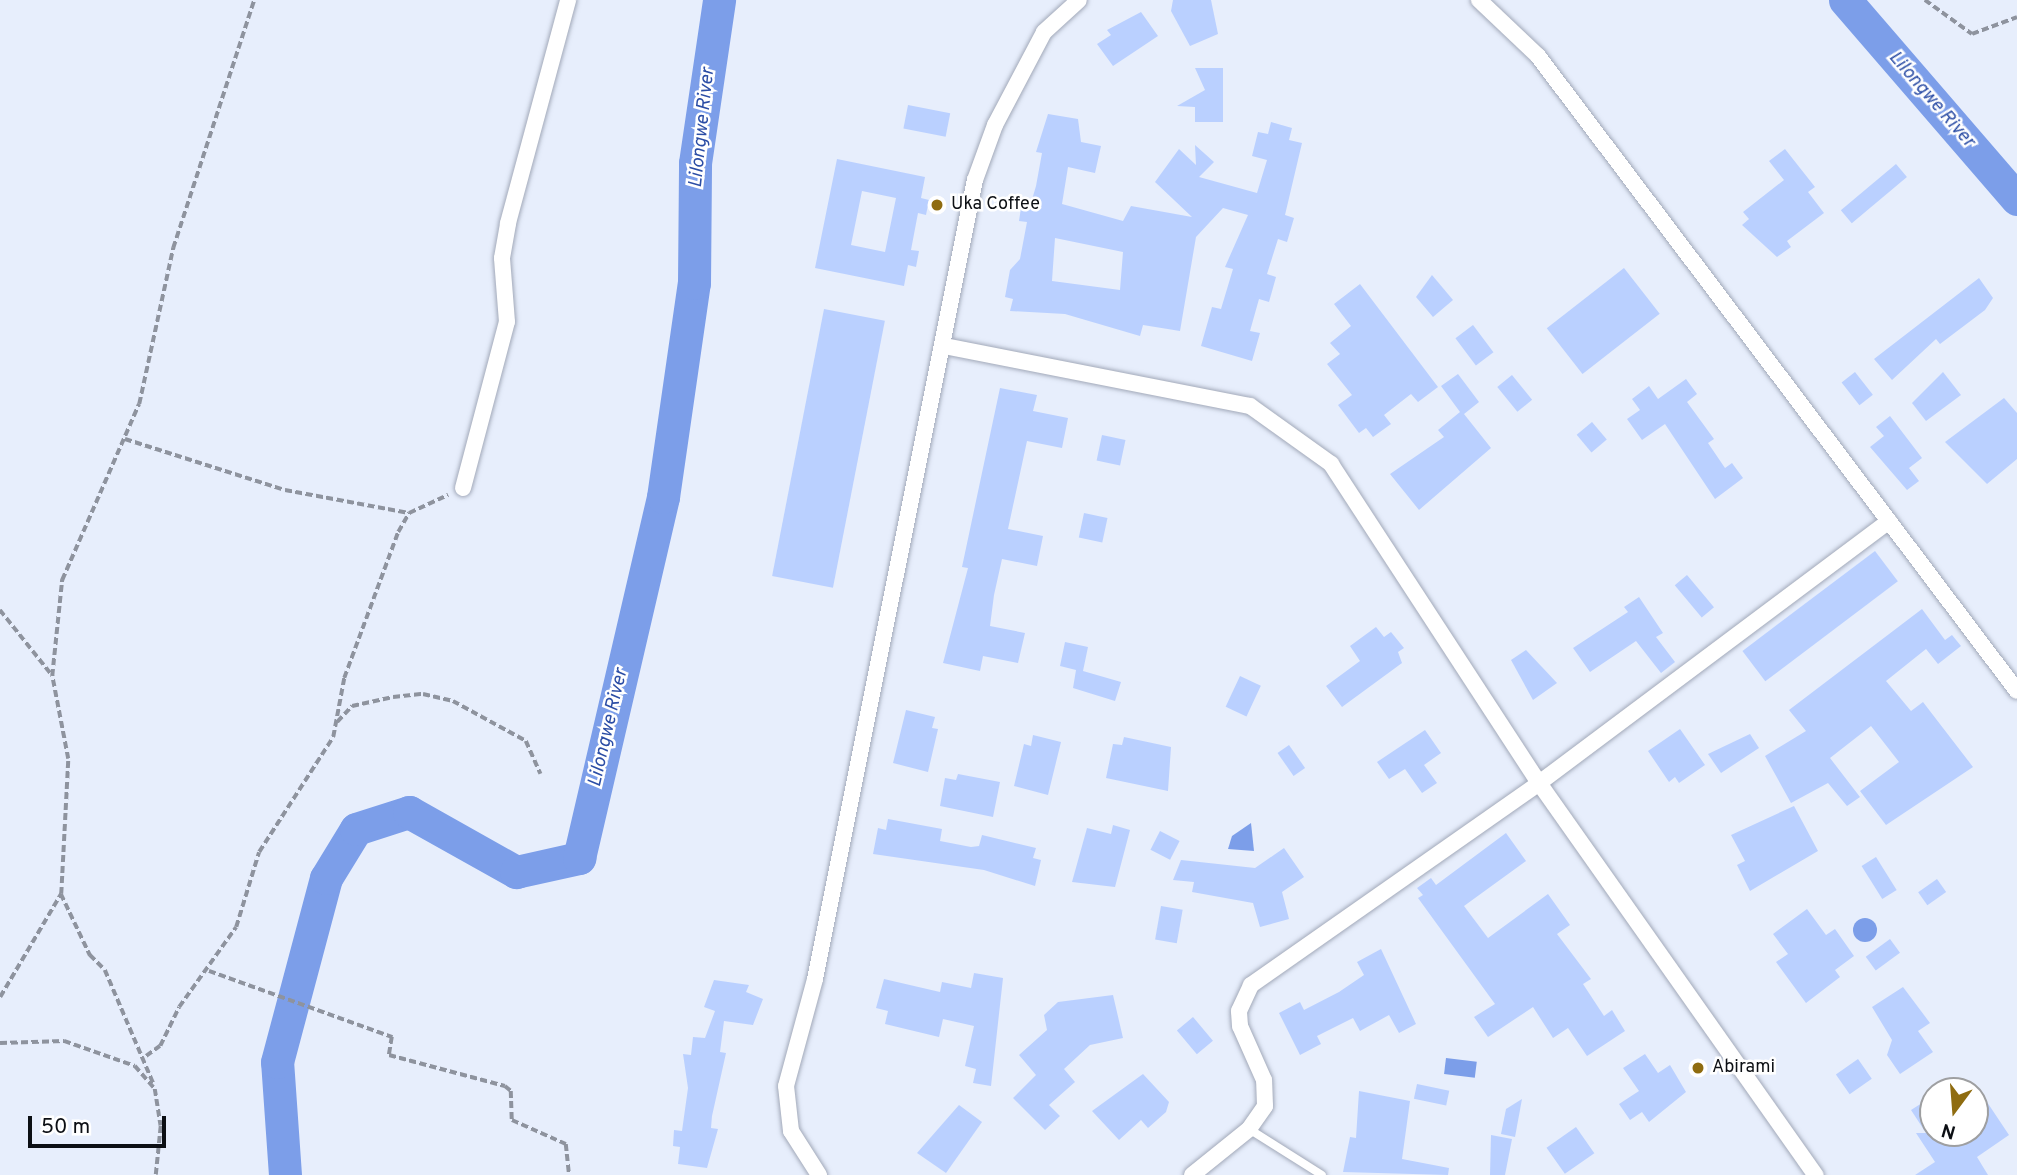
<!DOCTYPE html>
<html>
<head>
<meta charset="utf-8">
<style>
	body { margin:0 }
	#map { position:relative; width:2017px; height:1175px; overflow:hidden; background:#e7eefc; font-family:Overpass,sans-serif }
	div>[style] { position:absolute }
	.water>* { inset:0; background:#7c9ee9; transform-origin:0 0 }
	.round { border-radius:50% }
	.river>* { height:33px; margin:-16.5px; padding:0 16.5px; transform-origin:16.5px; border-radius:16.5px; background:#7c9ee9 }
	.building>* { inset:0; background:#bad0ff; transform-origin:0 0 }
	.path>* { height:3.5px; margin-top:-1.75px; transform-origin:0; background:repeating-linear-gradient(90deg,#8e939e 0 7px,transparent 0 10.5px) }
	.roads { filter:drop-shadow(0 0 2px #a2a9b9) drop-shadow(0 0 2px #a2a9b9) }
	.service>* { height:8px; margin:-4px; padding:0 4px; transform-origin:4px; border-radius:4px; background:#fff }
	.minor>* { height:16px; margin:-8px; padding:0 8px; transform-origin:8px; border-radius:8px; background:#fff }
	.dots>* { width:19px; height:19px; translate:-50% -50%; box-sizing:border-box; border:4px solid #fff; border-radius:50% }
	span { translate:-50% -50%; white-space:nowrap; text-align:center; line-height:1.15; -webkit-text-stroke:5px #fff; paint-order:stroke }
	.poi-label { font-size:18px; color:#0c0f14 }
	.left { translate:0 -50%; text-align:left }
	.water-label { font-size:19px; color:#2b4da5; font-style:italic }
	.north { position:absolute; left:1919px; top:1077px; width:70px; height:70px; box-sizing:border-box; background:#fff; border:2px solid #9e9fa1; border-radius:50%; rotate:196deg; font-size:19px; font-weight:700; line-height:28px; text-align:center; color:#0c0f14 }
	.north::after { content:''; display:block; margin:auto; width:24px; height:32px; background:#8f6c10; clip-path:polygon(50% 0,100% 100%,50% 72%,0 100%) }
	.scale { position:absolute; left:28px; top:1116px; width:138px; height:32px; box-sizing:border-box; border:4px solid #0c0f14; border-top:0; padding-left:9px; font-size:21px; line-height:24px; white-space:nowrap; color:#0c0f14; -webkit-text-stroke:5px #fff; paint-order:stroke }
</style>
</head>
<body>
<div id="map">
	<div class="water">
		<div style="clip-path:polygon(1251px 823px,1254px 851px,1228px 849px,1232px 836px)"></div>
		<div class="round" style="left:1853px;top:918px;width:24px;height:24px"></div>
		<div style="left:1446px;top:1058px;width:31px;height:16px;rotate:7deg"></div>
	</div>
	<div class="river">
		<div style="left:1845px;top:0;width:263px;rotate:49.2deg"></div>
		<div style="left:285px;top:1175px;width:113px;rotate:-94deg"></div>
		<div style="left:277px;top:1062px;width:190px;rotate:-75.1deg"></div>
		<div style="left:326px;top:878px;width:57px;rotate:-58.5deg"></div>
		<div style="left:356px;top:829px;width:56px;rotate:-17.8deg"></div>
		<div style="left:409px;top:812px;width:123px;rotate:29.3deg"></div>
		<div style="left:516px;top:872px;width:65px;rotate:-12.5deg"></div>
		<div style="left:579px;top:858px;width:371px;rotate:-76.9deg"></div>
		<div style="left:663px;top:497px;width:216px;rotate:-81.8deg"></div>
		<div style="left:694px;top:283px;width:120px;rotate:-89.5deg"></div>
		<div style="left:695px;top:163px;width:165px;rotate:-81.6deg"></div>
	</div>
	<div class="building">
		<div style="clip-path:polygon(1173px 0,1211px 0,1218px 34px,1190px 46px,1171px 11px)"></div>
		<div style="clip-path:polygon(1141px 12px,1158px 36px,1113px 66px,1097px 44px,1111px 35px,1107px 30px)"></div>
		<div style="clip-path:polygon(1195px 68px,1223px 68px,1223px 122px,1195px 122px,1195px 107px,1177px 106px,1205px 90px)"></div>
		<div style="left:908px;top:105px;width:43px;height:24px;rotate:11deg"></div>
		<div style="clip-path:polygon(evenodd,1048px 114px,1078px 119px,1081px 142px,1101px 146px,1095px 173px,1068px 167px,1062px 204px,1123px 221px,1131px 206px,1192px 217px,1155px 182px,1179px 149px,1196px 165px,1195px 145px,1214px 162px,1199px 177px,1257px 193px,1267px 160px,1252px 156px,1258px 132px,1268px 134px,1271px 122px,1292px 128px,1289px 140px,1302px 143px,1285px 215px,1294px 218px,1287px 242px,1278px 239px,1267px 274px,1276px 277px,1269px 302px,1259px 299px,1250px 331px,1260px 333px,1252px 361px,1201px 346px,1212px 307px,1221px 309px,1233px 269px,1225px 267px,1248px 215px,1223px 208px,1196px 237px,1180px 331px,1143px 325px,1140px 336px,1065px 314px,1010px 311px,1013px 299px,1005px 297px,1010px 270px,1020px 259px,1027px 222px,1019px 221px,1022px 201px,1031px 203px,1036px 186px,1042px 153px,1036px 152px,1048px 114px,1055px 238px,1123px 252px,1120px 290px,1052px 281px,1055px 238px)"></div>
		<div style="clip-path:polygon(1785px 149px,1815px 187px,1808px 192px,1824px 213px,1787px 241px,1791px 247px,1777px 257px,1742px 225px,1749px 219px,1743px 212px,1784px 180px,1769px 161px)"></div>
		<div style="clip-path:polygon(evenodd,837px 159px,925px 177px,921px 198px,929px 200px,926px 215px,918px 213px,911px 250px,919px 251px,916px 267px,908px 265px,904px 286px,815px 268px,837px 159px,862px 191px,896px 198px,885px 252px,851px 245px,862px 191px)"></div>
		<div style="left:1896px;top:164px;width:17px;height:72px;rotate:50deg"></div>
		<div style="left:1624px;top:268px;width:58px;height:98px;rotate:52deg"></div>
		<div style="clip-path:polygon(1432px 275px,1453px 300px,1433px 317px,1416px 297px)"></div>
		<div style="clip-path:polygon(1979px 278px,1993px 298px,1985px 310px,1940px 344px,1936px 339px,1892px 380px,1874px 359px)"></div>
		<div style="clip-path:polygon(1360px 284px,1438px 387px,1418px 402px,1411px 394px,1384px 415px,1391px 424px,1373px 437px,1366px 428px,1359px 433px,1338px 405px,1352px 395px,1327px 364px,1340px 354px,1330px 343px,1351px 326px,1334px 304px)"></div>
		<div style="left:824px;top:309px;width:62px;height:272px;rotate:11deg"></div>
		<div style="left:1473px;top:325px;width:34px;height:22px;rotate:53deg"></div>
		<div style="left:1855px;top:372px;width:29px;height:17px;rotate:52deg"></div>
		<div style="clip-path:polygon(1943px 372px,1961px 395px,1926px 421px,1912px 403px)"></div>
		<div style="clip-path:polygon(1458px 374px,1479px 402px,1464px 414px,1491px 448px,1419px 510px,1390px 474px,1444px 437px,1438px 430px,1460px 412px,1441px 386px)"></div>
		<div style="left:1512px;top:375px;width:32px;height:19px;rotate:51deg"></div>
		<div style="clip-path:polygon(1686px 379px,1697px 394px,1687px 402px,1714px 439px,1708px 443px,1725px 468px,1732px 463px,1743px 478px,1715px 499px,1665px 424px,1642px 440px,1627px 419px,1640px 410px,1632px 399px,1649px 386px,1658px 399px)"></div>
		<div style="clip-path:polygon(1000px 388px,1037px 395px,1033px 411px,1068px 418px,1062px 448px,1027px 441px,1008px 529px,1043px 536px,1037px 566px,1002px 559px,994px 595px,990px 626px,1025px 633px,1018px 663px,983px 656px,980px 671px,943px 663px,968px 568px,962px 567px)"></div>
		<div style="clip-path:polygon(2004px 398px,2017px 413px,2017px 459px,1987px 484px,1945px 442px)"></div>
		<div style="clip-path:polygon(1890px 416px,1922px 458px,1909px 468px,1919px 481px,1907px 490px,1870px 447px,1884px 436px,1876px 427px)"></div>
		<div style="left:1592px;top:422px;width:23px;height:20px;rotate:50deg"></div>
		<div style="left:1102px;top:435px;width:24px;height:26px;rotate:12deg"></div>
		<div style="left:1084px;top:513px;width:24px;height:25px;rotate:12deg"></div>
		<div style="left:1875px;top:551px;width:38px;height:166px;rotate:53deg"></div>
		<div style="left:1687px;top:575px;width:42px;height:16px;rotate:50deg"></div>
		<div style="clip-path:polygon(1639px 597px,1663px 633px,1656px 637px,1675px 662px,1661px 673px,1636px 641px,1590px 672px,1573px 648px,1628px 612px,1624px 607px)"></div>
		<div style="clip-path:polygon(1922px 609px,1945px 640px,1952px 635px,1961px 646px,1938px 664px,1926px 649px,1886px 681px,1911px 711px,1923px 702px,1973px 767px,1886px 825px,1860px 791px,1899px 762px,1871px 726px,1830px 758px,1860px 797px,1847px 806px,1828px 783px,1791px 803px,1765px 756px,1806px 731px,1789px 710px)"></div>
		<div style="clip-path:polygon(1376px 627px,1384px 637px,1391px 632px,1404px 648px,1398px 652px,1402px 663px,1342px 707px,1326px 686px,1360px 661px,1350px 646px)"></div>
		<div style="clip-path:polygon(1065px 642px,1088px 647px,1083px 671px,1121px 682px,1115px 701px,1073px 688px,1076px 670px,1060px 666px)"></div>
		<div style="clip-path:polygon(1526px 650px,1557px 683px,1533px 700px,1511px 660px)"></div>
		<div style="left:1240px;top:676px;width:23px;height:34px;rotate:25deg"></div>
		<div style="clip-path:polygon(906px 710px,935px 717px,932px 728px,938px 729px,928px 772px,893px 763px)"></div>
		<div style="clip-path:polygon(1680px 729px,1705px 765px,1679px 783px,1675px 777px,1669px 782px,1648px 751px)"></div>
		<div style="clip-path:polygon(1425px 730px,1441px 753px,1424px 765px,1437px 783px,1422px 793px,1405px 769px,1389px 779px,1377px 762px)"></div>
		<div style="clip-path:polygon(1750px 734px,1759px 748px,1721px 773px,1708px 754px)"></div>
		<div style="clip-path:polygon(1033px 735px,1061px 742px,1048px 795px,1014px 786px,1024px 744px,1031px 746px)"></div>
		<div style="clip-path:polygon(1124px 737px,1171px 747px,1168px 791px,1106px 778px,1113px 744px,1122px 745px)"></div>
		<div style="left:1289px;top:745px;width:28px;height:14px;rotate:55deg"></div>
		<div style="clip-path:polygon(958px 774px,1000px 782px,993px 817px,940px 806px,945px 778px,956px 780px)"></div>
		<div style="clip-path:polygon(1794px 806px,1818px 851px,1750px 891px,1737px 865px,1745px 861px,1731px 835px)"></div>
		<div style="clip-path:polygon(888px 819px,942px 829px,940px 841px,971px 847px,979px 846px,982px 835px,1036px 848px,1033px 858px,1041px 860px,1035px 886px,984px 870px,873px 854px,878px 828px,886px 830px)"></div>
		<div style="clip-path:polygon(1113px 825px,1130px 830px,1115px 887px,1072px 882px,1087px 828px,1111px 834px)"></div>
		<div style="left:1160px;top:831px;width:22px;height:21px;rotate:27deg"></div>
		<div style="clip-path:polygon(1506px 833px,1526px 861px,1464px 906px,1488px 938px,1548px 894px,1570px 925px,1557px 934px,1591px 979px,1583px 984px,1604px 1016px,1612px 1010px,1625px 1031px,1587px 1056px,1568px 1028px,1553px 1038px,1533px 1007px,1488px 1037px,1474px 1017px,1495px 1004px,1418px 898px,1423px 895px,1417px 888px,1431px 878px,1436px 885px)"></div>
		<div style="clip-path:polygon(1284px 848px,1304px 877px,1282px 892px,1289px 919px,1260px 927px,1253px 903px,1192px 892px,1194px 882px,1173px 880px,1181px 860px,1255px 868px)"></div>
		<div style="left:1876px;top:857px;width:39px;height:17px;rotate:58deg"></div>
		<div style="left:1937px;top:879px;width:16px;height:23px;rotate:55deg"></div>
		<div style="left:1161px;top:906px;width:22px;height:34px;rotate:10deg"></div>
		<div style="clip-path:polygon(1807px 909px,1826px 935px,1835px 929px,1854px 956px,1835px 970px,1840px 977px,1806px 1003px,1776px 962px,1788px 954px,1773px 934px)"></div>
		<div style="left:1890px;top:939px;width:17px;height:30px;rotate:54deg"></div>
		<div style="clip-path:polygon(1381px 949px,1416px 1024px,1399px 1033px,1389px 1015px,1360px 1031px,1353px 1018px,1317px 1036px,1321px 1044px,1300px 1055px,1279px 1013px,1300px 1002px,1304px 1010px,1339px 992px,1364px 975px,1357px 962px)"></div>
		<div style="clip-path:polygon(974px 973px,1003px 978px,991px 1086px,973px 1083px,976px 1069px,965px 1066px,974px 1026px,943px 1019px,939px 1037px,885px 1024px,888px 1011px,876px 1008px,884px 979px,940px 992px,942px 982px,971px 988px)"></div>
		<div style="clip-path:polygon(714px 980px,749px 985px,746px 992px,763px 999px,753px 1025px,724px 1021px,720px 1052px,726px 1053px,712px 1116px,711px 1128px,718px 1129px,707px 1168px,678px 1164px,680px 1147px,673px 1146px,674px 1130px,682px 1131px,688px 1088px,683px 1054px,691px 1055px,693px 1037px,705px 1038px,715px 1011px,704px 1007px)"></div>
		<div style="clip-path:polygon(1903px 987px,1930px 1023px,1918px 1031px,1933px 1052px,1900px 1074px,1887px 1055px,1892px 1040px,1872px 1007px)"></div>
		<div style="clip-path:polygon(1113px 995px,1123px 1038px,1090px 1045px,1064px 1069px,1075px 1082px,1049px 1105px,1060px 1116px,1045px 1130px,1013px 1098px,1036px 1075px,1019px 1055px,1047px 1030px,1044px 1015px,1058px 1002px)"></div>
		<div style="left:1193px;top:1017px;width:31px;height:21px;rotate:50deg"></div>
		<div style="clip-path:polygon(1645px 1054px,1658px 1073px,1670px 1065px,1686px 1092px,1649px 1122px,1642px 1112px,1630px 1120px,1619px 1104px,1639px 1091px,1623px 1068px)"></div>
		<div style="left:1858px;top:1059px;width:24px;height:27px;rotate:55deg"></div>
		<div style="clip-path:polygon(1143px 1074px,1169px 1102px,1166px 1112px,1148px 1128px,1141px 1120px,1119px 1140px,1092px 1111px)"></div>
		<div style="left:1417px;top:1084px;width:33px;height:15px;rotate:12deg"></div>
		<div style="clip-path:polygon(1359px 1091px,1410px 1101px,1402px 1159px,1449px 1168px,1448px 1175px,1343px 1172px,1350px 1137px,1356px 1138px)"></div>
		<div style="clip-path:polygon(1933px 1096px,1933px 1133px,1975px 1133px,1975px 1110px,1987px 1102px,2009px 1135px,1977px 1157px,1988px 1175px,1915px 1175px,1935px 1162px,1916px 1133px,1926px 1133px,1911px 1110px)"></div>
		<div style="clip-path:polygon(1522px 1099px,1515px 1137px,1501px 1134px,1506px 1109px)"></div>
		<div style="clip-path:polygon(959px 1105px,982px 1122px,946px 1173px,917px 1153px)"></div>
		<div style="left:1576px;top:1127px;width:32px;height:36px;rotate:55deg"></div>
		<div style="clip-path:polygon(1491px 1135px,1512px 1139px,1505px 1175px,1490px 1175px)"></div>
	</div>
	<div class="path">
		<div style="left:1925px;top:0;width:58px;rotate:35.9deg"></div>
		<div style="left:1972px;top:34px;width:48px;rotate:-20.7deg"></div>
		<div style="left:125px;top:439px;width:168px;rotate:17.7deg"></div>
		<div style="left:285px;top:490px;width:126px;rotate:10.5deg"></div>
		<div style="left:0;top:610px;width:82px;rotate:51.4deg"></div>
		<div style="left:337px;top:722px;width:22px;rotate:-47deg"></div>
		<div style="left:352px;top:706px;width:42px;rotate:-12.4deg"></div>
		<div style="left:393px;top:697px;width:30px;rotate:-6deg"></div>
		<div style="left:423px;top:694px;width:31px;rotate:13deg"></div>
		<div style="left:453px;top:701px;width:83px;rotate:28.7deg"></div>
		<div style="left:526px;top:741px;width:36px;rotate:66deg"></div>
		<div style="left:61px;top:894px;width:68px;rotate:64.6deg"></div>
		<div style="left:90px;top:955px;width:21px;rotate:45deg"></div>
		<div style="left:105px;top:970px;width:125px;rotate:66.9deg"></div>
		<div style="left:209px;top:971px;width:195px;rotate:19.8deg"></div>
		<div style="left:392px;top:1037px;width:18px;rotate:99deg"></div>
		<div style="left:389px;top:1055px;width:120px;rotate:15deg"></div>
		<div style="left:505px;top:1086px;width:8px;rotate:40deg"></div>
		<div style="left:511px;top:1091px;width:29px;rotate:88deg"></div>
		<div style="left:512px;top:1120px;width:59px;rotate:24deg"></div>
		<div style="left:566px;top:1144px;width:31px;rotate:84deg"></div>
		<div style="left:0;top:997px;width:120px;rotate:-59.4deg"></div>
		<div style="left:61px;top:894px;width:135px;rotate:-87deg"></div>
		<div style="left:68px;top:759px;width:85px;rotate:-100.9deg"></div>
		<div style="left:52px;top:676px;width:97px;rotate:-84.1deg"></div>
		<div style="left:62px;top:580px;width:192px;rotate:-66.4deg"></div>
		<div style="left:139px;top:404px;width:160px;rotate:-77.7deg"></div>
		<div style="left:173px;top:248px;width:261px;rotate:-71.9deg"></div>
		<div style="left:0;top:1043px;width:64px;rotate:-1.8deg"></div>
		<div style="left:64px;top:1041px;width:75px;rotate:19.4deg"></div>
		<div style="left:135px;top:1066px;width:30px;rotate:49deg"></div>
		<div style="left:155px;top:1089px;width:37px;rotate:81deg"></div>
		<div style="left:161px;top:1126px;width:49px;rotate:95.8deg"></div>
		<div style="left:146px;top:1056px;width:17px;rotate:-36deg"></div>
		<div style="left:160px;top:1046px;width:43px;rotate:-64deg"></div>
		<div style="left:179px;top:1007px;width:98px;rotate:-54.5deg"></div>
		<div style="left:236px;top:927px;width:78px;rotate:-73deg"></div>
		<div style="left:259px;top:852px;width:137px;rotate:-57.2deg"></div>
		<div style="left:333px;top:737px;width:60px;rotate:-79.4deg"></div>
		<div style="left:344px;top:678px;width:156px;rotate:-69.7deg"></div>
		<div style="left:398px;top:532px;width:22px;rotate:-60deg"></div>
		<div style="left:409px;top:513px;width:43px;rotate:-24.8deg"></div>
	</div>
	<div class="roads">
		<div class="service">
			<div style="left:1249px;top:1129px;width:86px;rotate:32.2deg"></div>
		</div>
		<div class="minor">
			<div style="left:1479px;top:0;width:81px;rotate:43.5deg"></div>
			<div style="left:1538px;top:56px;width:795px;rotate:52.97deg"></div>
			<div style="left:944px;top:346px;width:312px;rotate:11.1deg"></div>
			<div style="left:1250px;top:406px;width:100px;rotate:35.6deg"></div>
			<div style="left:1331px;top:464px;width:381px;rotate:56.9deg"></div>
			<div style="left:1539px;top:783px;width:480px;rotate:54.8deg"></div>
			<div style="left:463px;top:488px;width:172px;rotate:-75.2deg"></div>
			<div style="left:507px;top:322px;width:64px;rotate:-94.5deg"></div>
			<div style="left:502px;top:258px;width:36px;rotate:-80deg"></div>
			<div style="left:508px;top:223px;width:231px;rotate:-74.9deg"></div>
			<div style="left:819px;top:1175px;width:52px;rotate:-122.5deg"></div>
			<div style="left:791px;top:1131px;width:45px;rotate:-96.3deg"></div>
			<div style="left:786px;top:1086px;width:111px;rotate:-74.8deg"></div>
			<div style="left:815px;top:979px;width:815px;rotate:-78.68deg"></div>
			<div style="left:975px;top:180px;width:59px;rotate:-70deg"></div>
			<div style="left:995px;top:125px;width:105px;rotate:-62.2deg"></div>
			<div style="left:1044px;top:32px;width:47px;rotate:-42.4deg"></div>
			<div style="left:1192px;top:1175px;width:73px;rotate:-38.9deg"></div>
			<div style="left:1249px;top:1129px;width:28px;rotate:-55deg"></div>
			<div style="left:1265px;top:1106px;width:26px;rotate:-92deg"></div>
			<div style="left:1264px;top:1080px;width:59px;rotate:-114deg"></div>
			<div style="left:1240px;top:1026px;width:15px;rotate:-94deg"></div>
			<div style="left:1239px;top:1011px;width:29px;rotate:-65deg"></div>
			<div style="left:1251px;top:985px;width:352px;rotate:-35deg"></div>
			<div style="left:1539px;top:783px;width:437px;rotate:-36.8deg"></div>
		</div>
	</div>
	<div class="dots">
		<div style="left:937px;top:205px;background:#8f6c10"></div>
		<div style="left:1698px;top:1068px;background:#8f6c10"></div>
	</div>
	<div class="poi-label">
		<span class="left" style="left:951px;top:205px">Uka Coffee</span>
		<span class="left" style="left:1712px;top:1068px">Abirami</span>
	</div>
	<div class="water-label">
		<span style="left:1931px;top:100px;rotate:49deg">Lilongwe River</span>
		<span style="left:703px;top:128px;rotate:-84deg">Lilongwe River</span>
		<span style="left:609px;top:728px;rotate:-77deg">Lilongwe River</span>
	</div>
	<div class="north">N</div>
	<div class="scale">50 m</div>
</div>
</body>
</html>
